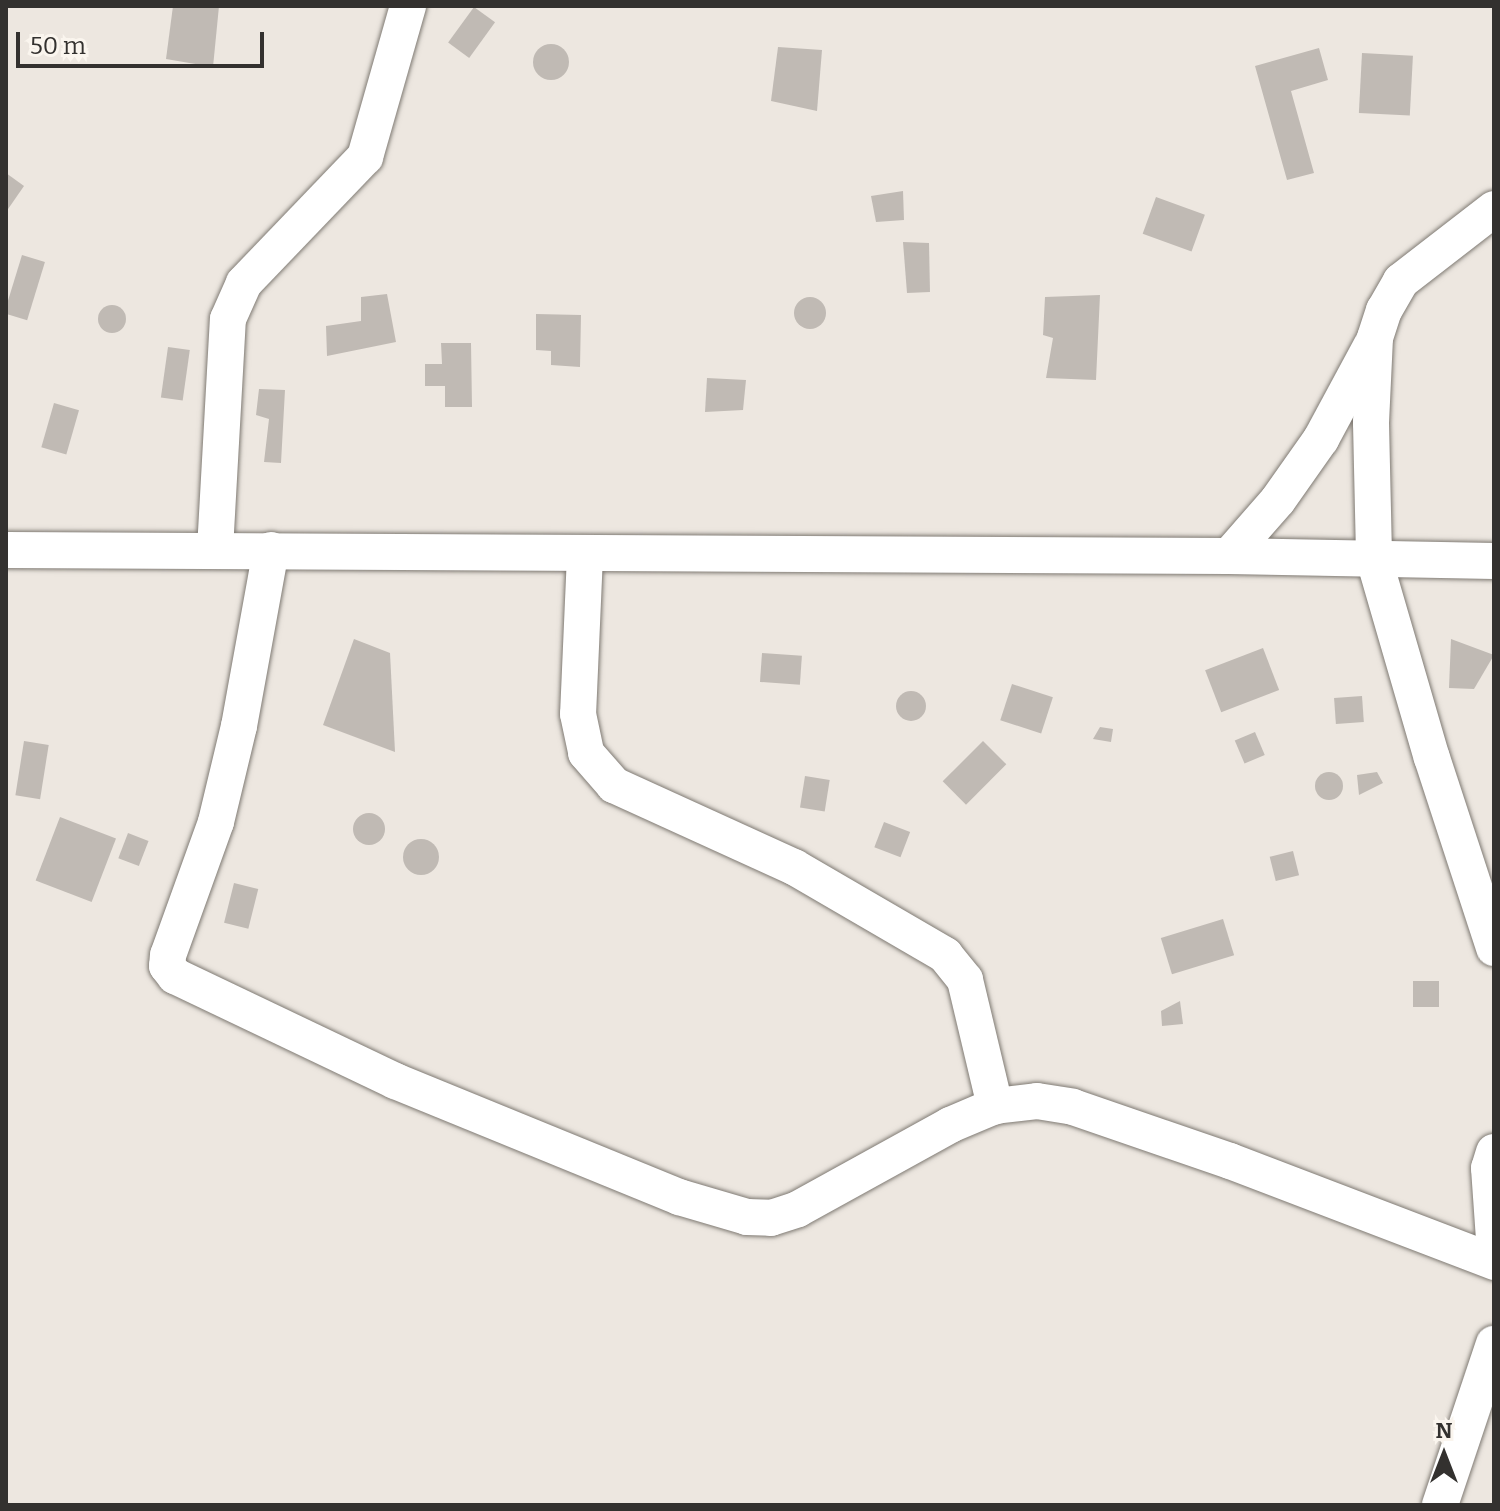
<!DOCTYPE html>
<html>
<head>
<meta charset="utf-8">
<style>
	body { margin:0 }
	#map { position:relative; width:1500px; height:1511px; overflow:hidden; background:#ede7e0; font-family:Bitter,serif }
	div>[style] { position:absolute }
	.building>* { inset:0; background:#c0bab4; transform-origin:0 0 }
	.round { border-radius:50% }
	.roads { filter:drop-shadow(0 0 2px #7f7a73) drop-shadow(0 0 2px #7f7a73) }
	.street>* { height:36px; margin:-18px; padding:0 18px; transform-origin:18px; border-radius:18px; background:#fff }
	span { translate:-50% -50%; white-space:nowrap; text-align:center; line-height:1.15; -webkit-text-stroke:7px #faf5ee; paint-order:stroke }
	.frame { position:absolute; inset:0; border:8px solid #33312f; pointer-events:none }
	.north { position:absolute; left:1404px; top:1415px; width:80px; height:80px; -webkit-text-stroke:6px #faf5ee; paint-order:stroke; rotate:0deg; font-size:22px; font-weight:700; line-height:32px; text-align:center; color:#33312f }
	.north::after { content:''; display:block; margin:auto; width:28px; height:36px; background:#33312f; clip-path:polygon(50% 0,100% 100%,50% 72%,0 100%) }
	.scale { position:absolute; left:16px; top:32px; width:248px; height:36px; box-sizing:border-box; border:4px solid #33312f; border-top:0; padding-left:10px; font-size:24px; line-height:28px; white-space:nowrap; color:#33312f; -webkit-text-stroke:6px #faf5ee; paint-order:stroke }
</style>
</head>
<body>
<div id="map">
	<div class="building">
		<div style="clip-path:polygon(173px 6px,219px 6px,213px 67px,166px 59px)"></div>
		<div style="left:474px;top:7px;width:26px;height:44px;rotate:36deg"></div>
		<div class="round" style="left:533px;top:44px;width:36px;height:36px"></div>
		<div style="clip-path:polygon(778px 47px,822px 50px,817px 111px,771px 101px)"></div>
		<div style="clip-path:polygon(1319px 48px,1328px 80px,1291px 91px,1314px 173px,1287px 180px,1255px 66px)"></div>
		<div style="left:1362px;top:53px;width:51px;height:60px;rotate:3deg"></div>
		<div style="clip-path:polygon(6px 173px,24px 186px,6px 212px)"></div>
		<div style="clip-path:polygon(903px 191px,904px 220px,876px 222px,871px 196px)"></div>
		<div style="left:1156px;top:197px;width:52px;height:39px;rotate:20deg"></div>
		<div style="clip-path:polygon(903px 242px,929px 243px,930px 292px,907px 293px)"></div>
		<div style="left:22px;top:255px;width:24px;height:61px;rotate:17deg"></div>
		<div style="clip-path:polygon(387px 294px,396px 342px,327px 356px,326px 326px,361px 321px,361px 297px)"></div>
		<div style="clip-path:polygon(1100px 295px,1096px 380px,1046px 378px,1053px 338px,1043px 335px,1045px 297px)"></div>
		<div class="round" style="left:794px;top:297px;width:32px;height:32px"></div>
		<div class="round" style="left:98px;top:305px;width:28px;height:28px"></div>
		<div style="clip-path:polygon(536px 314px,581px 315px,580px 367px,551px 365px,551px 351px,536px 350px)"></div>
		<div style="clip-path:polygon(441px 343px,471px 343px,472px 407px,445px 407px,445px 386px,425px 386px,425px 364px,442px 364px)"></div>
		<div style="left:168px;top:347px;width:22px;height:51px;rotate:8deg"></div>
		<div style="clip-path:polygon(707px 378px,746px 380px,743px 410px,705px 412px)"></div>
		<div style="clip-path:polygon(259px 389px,285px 390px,281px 463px,264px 462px,269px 419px,256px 415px)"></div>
		<div style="left:54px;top:403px;width:26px;height:46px;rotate:16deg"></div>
		<div style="clip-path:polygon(354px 639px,390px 653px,395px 752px,323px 725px)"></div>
		<div style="clip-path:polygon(1451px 639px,1494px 655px,1474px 689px,1449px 688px)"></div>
		<div style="left:1263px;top:648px;width:45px;height:62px;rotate:69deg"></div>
		<div style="left:762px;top:653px;width:40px;height:29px;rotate:4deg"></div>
		<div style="left:1012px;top:684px;width:43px;height:38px;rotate:18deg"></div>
		<div class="round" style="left:896px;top:691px;width:30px;height:30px"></div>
		<div style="left:1362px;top:696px;width:26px;height:28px;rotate:86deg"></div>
		<div style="clip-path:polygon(1100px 727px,1113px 729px,1111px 742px,1093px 739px)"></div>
		<div style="left:1255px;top:732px;width:25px;height:22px;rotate:67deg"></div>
		<div style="left:24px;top:741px;width:25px;height:55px;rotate:9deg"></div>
		<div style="left:983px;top:741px;width:33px;height:57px;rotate:45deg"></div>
		<div style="clip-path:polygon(1377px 772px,1383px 783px,1359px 795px,1357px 775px)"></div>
		<div class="round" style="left:1315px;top:772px;width:28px;height:28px"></div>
		<div style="left:805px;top:776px;width:25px;height:32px;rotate:9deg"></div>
		<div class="round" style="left:353px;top:813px;width:32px;height:32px"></div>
		<div style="left:60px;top:817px;width:60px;height:68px;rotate:21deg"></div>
		<div style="left:884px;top:822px;width:28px;height:27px;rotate:21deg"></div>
		<div style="left:128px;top:833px;width:22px;height:27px;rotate:21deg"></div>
		<div class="round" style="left:403px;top:839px;width:36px;height:36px"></div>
		<div style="left:1293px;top:851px;width:25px;height:24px;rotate:76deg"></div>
		<div style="left:234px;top:883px;width:25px;height:41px;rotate:14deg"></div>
		<div style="left:1223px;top:919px;width:38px;height:65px;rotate:73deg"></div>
		<div style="left:1413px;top:981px;width:26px;height:26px"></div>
		<div style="clip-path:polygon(1180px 1001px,1183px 1024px,1162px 1026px,1161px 1011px)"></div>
	</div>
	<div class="roads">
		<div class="street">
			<div style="left:1494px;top:209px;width:118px;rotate:142.3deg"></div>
			<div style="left:1401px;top:281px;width:34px;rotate:120deg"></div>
			<div style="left:1384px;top:310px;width:29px;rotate:108deg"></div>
			<div style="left:1375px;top:338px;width:85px;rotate:92.7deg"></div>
			<div style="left:1371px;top:423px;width:136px;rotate:88.7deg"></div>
			<div style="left:1374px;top:559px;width:207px;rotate:73.8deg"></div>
			<div style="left:1432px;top:758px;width:200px;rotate:71.9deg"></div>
			<div style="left:6px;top:550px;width:1223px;rotate:0.28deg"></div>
			<div style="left:1229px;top:556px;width:265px;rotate:1.1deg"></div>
			<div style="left:215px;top:550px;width:231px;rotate:-86.8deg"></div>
			<div style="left:228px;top:319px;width:39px;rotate:-66deg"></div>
			<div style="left:244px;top:283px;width:175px;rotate:-46.2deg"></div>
			<div style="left:365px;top:157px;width:157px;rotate:-74.1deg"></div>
			<div style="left:271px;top:550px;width:179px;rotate:100.3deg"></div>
			<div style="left:239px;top:726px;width:99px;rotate:103.5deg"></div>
			<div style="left:216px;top:822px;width:141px;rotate:109.8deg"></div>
			<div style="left:168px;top:955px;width:11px;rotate:95deg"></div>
			<div style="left:167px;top:966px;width:13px;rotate:51deg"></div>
			<div style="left:175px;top:976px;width:244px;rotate:25.5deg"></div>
			<div style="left:395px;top:1081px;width:307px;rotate:22.2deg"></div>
			<div style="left:679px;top:1197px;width:71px;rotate:16.4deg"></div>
			<div style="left:747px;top:1217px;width:24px;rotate:2deg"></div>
			<div style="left:771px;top:1218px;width:28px;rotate:-18deg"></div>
			<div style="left:798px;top:1209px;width:174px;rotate:-28.9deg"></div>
			<div style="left:950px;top:1125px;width:49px;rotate:-22.9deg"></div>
			<div style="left:995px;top:1106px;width:42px;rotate:-6.8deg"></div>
			<div style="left:1037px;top:1101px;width:36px;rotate:9deg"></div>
			<div style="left:1073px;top:1107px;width:166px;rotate:19deg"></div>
			<div style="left:1230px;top:1161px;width:283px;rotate:20.9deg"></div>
			<div style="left:585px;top:555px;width:159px;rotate:92.5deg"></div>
			<div style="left:578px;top:714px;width:40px;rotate:78deg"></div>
			<div style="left:586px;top:753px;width:43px;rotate:48.8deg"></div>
			<div style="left:614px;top:785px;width:198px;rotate:24.5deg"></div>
			<div style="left:794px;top:867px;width:175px;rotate:30.2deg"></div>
			<div style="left:945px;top:955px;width:32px;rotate:51deg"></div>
			<div style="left:965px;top:980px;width:130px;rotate:76.6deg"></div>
			<div style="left:1229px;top:556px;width:74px;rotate:-48.8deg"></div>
			<div style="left:1278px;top:500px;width:75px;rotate:-54.8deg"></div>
			<div style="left:1321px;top:439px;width:106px;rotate:-61.7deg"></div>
			<div style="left:1494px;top:1152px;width:17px;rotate:107deg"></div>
			<div style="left:1489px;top:1168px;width:71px;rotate:86deg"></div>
			<div style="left:1440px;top:1505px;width:170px;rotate:-71.5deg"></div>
		</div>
	</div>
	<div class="frame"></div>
	<div class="north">N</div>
	<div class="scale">50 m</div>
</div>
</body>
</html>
